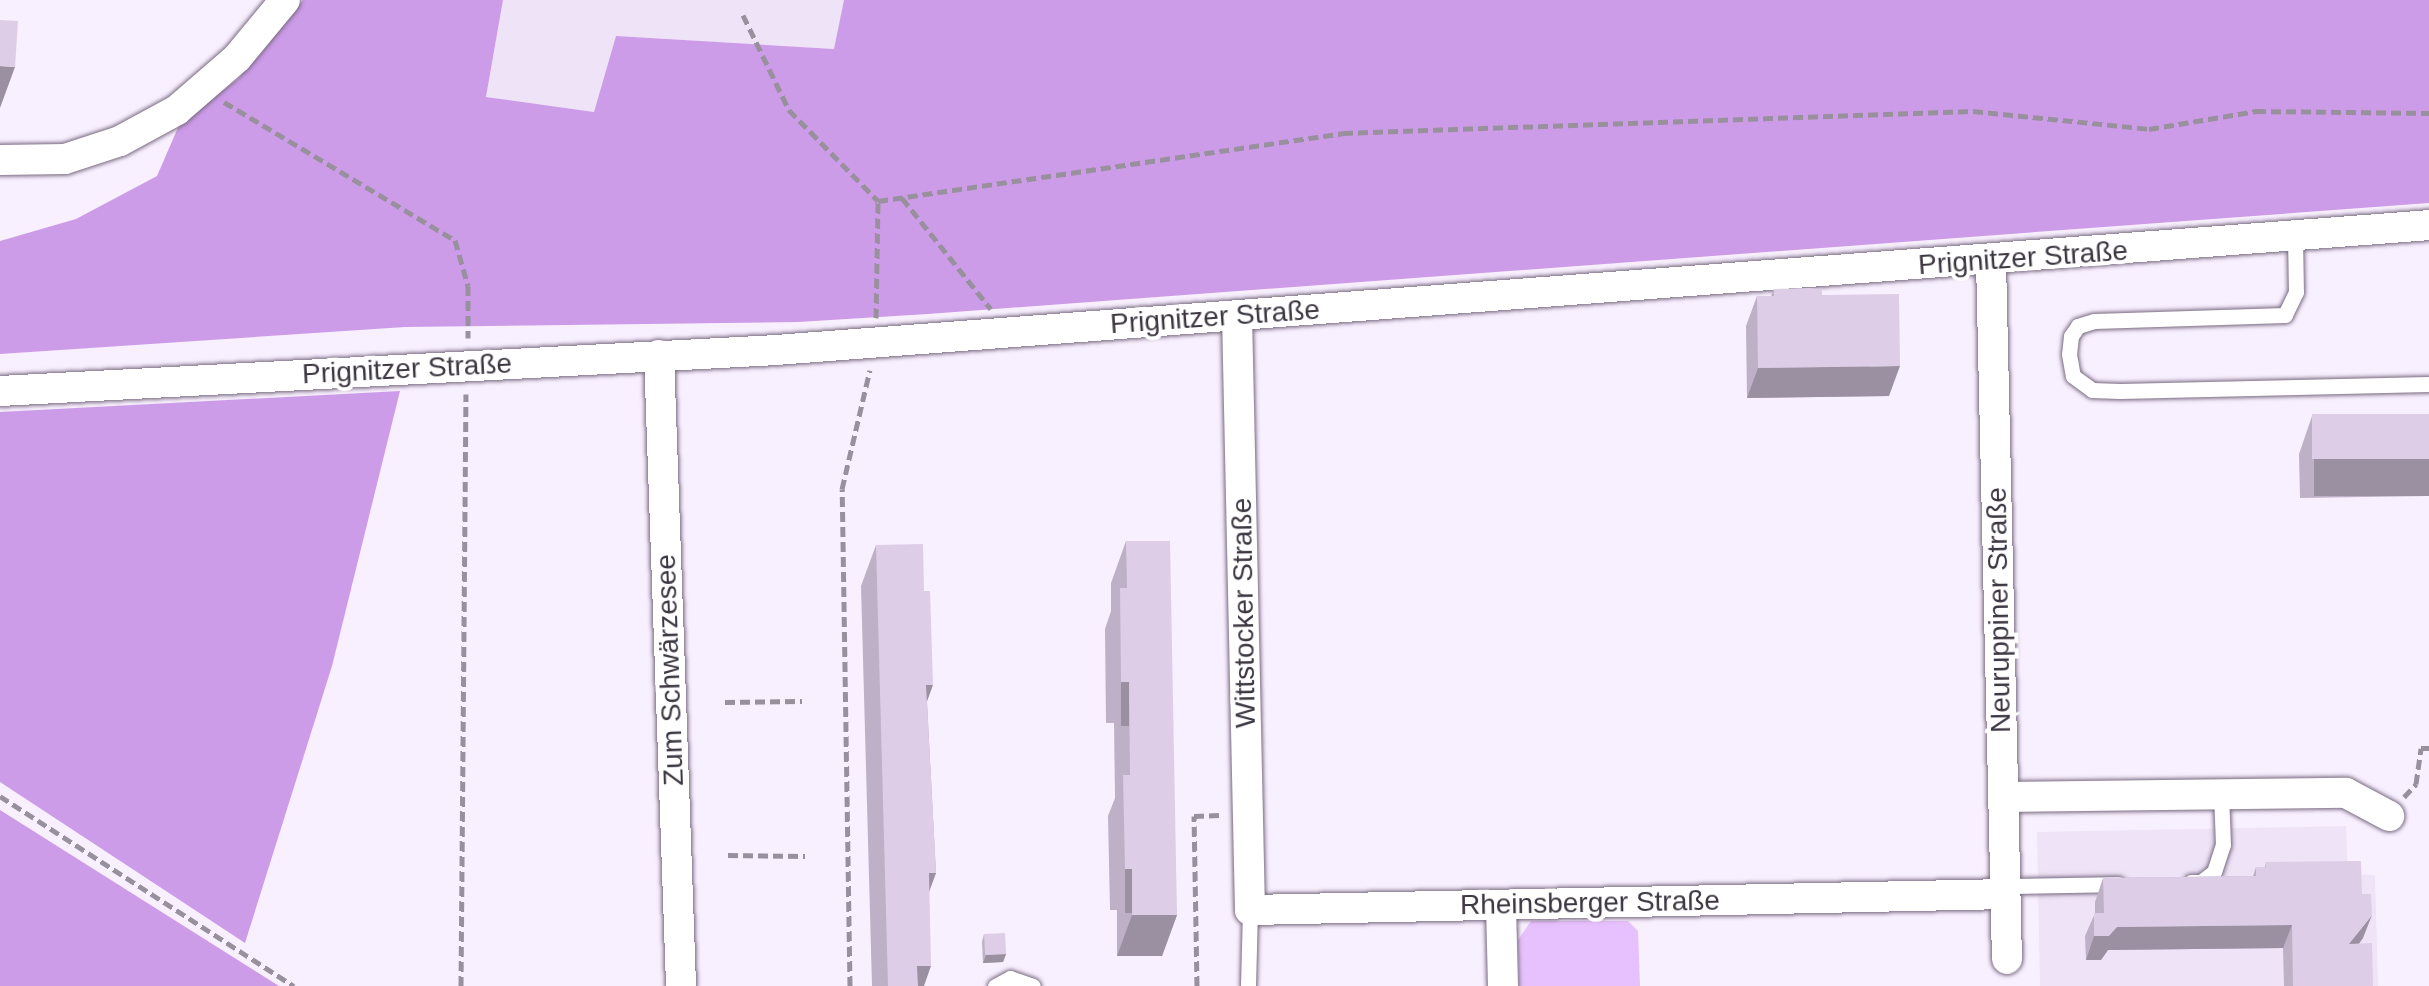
<!DOCTYPE html>
<html>
<head>
<meta charset="utf-8">
<style>
	body { margin:0 }
	#map { position:relative; width:2429px; height:986px; overflow:hidden; background:#f9f0ff; font-family:Arial,sans-serif }
	div>[style] { position:absolute }
	.built>* { inset:0; background:#efe3f7 }
	.green>* { inset:0; background:#e7c1fd }
	.forest>* { inset:0; background:#cd9ce9 }
	.path>* { height:5px; margin-top:-2.5px; transform-origin:0; background:repeating-linear-gradient(90deg,#98919d 0 10px,transparent 0 15px) }
	.roads { filter:drop-shadow(0 0 2px #786a80) drop-shadow(0 0 2px #786a80) }
	.service>* { height:15px; margin:-7.5px; padding:0 7.5px; transform-origin:7.5px; border-radius:7.5px; background:#fff }
	.minor>* { height:30px; margin:-15px; padding:0 15px; transform-origin:15px; border-radius:15px; background:#fff }
	.wall>* { inset:0; background:#beb0c6 }
	.shaded-wall>* { inset:0; background:#9b90a1; transform-origin:0 0 }
	.building>* { inset:0; background:#ddcde6; transform-origin:0 0 }
	span { translate:-50% -50%; white-space:nowrap; text-align:center; line-height:1.15; -webkit-text-stroke:8px #fff; paint-order:stroke }
	.street-label { font-size:28px; color:#3d3741 }
</style>
</head>
<body>
<div id="map">
	<div class="built">
		<div style="clip-path:polygon(503px 0,844px 0,835px 49px,616px 36px,594px 112px,486px 97px)"></div>
		<div style="clip-path:polygon(2346px 826px,2348px 874px,2375px 875px,2378px 986px,2040px 986px,2037px 832px)"></div>
	</div>
	<div class="green">
		<div style="clip-path:polygon(1531px 921px,1628px 921px,1638px 931px,1640px 986px,1519px 986px,1518px 940px)"></div>
	</div>
	<div class="forest">
		<div style="clip-path:polygon(303px 0,503px 0,486px 97px,594px 112px,616px 36px,834px 49px,844px 0,2429px 0,2429px 203px,928px 314px,798px 322px,405px 327px,0 354px,0 241px,76px 219px,157px 176px,180px 123px,238px 79px)"></div>
		<div style="clip-path:polygon(400px 391px,332px 666px,245px 943px,0 782px,0 412px)"></div>
		<div style="clip-path:polygon(0 810px,279px 986px,0 986px)"></div>
	</div>
	<div class="path">
		<div style="left:743px;top:15px;width:106px;rotate:64.2deg"></div>
		<div style="left:789px;top:110px;width:127px;rotate:45.6deg"></div>
		<div style="left:878px;top:201px;width:470px;rotate:-8.3deg"></div>
		<div style="left:1343px;top:133px;width:630px;rotate:-2deg"></div>
		<div style="left:1973px;top:111px;width:177px;rotate:5.8deg"></div>
		<div style="left:2149px;top:129px;width:109px;rotate:-9.5deg"></div>
		<div style="left:2256px;top:111px;width:173px;rotate:0.7deg"></div>
		<div style="left:224px;top:102px;width:269px;rotate:30.9deg"></div>
		<div style="left:455px;top:240px;width:48px;rotate:74.2deg"></div>
		<div style="left:468px;top:286px;width:52px;rotate:90deg"></div>
		<div style="left:902px;top:198px;width:142px;rotate:51.3deg"></div>
		<div style="left:876px;top:318px;width:117px;rotate:-89deg"></div>
		<div style="left:725px;top:702px;width:77px;rotate:-0.7deg"></div>
		<div style="left:0;top:796px;width:350px;rotate:32.9deg"></div>
		<div style="left:2404px;top:797px;width:18px;rotate:-47deg"></div>
		<div style="left:2416px;top:784px;width:36px;rotate:-82deg"></div>
		<div style="left:2421px;top:748px;width:8px"></div>
		<div style="left:728px;top:855px;width:77px;rotate:0.7deg"></div>
		<div style="left:461px;top:986px;width:592px;rotate:-89.52deg"></div>
		<div style="left:850px;top:986px;width:497px;rotate:-90.9deg"></div>
		<div style="left:842px;top:489px;width:122px;rotate:-76.8deg"></div>
		<div style="left:1197px;top:986px;width:170px;rotate:-91deg"></div>
		<div style="left:1194px;top:816px;width:26px;rotate:-2deg"></div>
	</div>
	<div class="roads">
		<div class="service">
			<div style="left:2295px;top:236px;width:56px;rotate:89deg"></div>
			<div style="left:2296px;top:292px;width:25px;rotate:116deg"></div>
			<div style="left:2285px;top:315px;width:191px;rotate:178.2deg"></div>
			<div style="left:2094px;top:321px;width:17px;rotate:163deg"></div>
			<div style="left:2078px;top:326px;width:12px;rotate:125deg"></div>
			<div style="left:2071px;top:336px;width:18px;rotate:96deg"></div>
			<div style="left:2069px;top:354px;width:22px;rotate:80deg"></div>
			<div style="left:2073px;top:376px;width:24px;rotate:36deg"></div>
			<div style="left:2092px;top:390px;width:28px;rotate:2deg"></div>
			<div style="left:2120px;top:391px;width:309px;rotate:-1.3deg"></div>
			<div style="left:2191px;top:882px;width:10px"></div>
			<div style="left:2201px;top:882px;width:16px;rotate:-38deg"></div>
			<div style="left:2214px;top:872px;width:28px;rotate:-72deg"></div>
			<div style="left:2223px;top:845px;width:51px;rotate:-92.2deg"></div>
			<div style="left:2005px;top:886px;width:113px;rotate:-1deg"></div>
			<div style="left:995px;top:986px;width:17px;rotate:-28deg"></div>
			<div style="left:1010px;top:978px;width:24px;rotate:19deg"></div>
			<div style="left:1248px;top:986px;width:76px;rotate:-88.5deg"></div>
		</div>
		<div class="minor">
			<div style="left:0;top:160px;width:65px;rotate:-0.9deg"></div>
			<div style="left:65px;top:159px;width:58px;rotate:-18.1deg"></div>
			<div style="left:120px;top:141px;width:65px;rotate:-28.5deg"></div>
			<div style="left:177px;top:110px;width:79px;rotate:-40.9deg"></div>
			<div style="left:237px;top:58px;width:75px;rotate:-50.4deg"></div>
			<div style="left:1991px;top:261px;width:698px;rotate:88.69deg"></div>
			<div style="left:1237px;top:315px;width:595px;rotate:88.75deg"></div>
			<div style="left:1250px;top:910px;width:755px;rotate:-1.21deg"></div>
			<div style="left:659px;top:355px;width:631px;rotate:88deg"></div>
			<div style="left:0;top:391px;width:777px;rotate:-3.02deg"></div>
			<div style="left:776px;top:350px;width:1658px;rotate:-4.32deg"></div>
			<div style="left:2003px;top:797px;width:343px;rotate:-0.7deg"></div>
			<div style="left:2346px;top:793px;width:49px;rotate:28.1deg"></div>
			<div style="left:1501px;top:905px;width:81px;rotate:88.6deg"></div>
		</div>
	</div>
	<div class="wall">
		<div style="clip-path:polygon(1774px 289px,1822px 295px,1889px 396px,1747px 398px,1746px 326px,1757px 296px,1771px 296px)"></div>
		<div style="clip-path:polygon(2429px 414px,2429px 496px,2300px 498px,2299px 454px,2312px 416px)"></div>
		<div style="clip-path:polygon(1126px 541px,1177px 915px,1162px 956px,1117px 956px,1117px 910px,1110px 910px,1108px 816px,1115px 798px,1114px 723px,1106px 723px,1105px 629px,1111px 611px,1111px 583px)"></div>
		<div style="clip-path:polygon(876px 545px,927px 702px,936px 873px,929px 891px,924px 986px,872px 986px,861px 586px)"></div>
		<div style="clip-path:polygon(2266px 862px,2363px 938px,2359px 944px,2373px 986px,2284px 986px,2283px 948px,2108px 950px,2101px 960px,2086px 960px,2085px 936px,2095px 913px,2095px 902px,2103px 878px,2253px 876px,2256px 867px,2265px 867px)"></div>
		<div style="clip-path:polygon(984px 934px,1006px 954px,1003px 962px,983px 963px,982px 942px)"></div>
	</div>
	<div class="shaded-wall">
		<div style="clip-path:polygon(0 66px,15px 67px,0 108px)"></div>
		<div style="clip-path:polygon(1900px 366px,1889px 396px,1747px 398px,1758px 368px)"></div>
		<div style="left:2429px;top:459px;width:37px;height:115px;rotate:90deg"></div>
		<div style="left:1121px;top:682px;width:8px;height:44px"></div>
		<div style="clip-path:polygon(926px 685px,933px 685px,918px 726px)"></div>
		<div style="left:1125px;top:869px;width:7px;height:44px"></div>
		<div style="clip-path:polygon(929px 873px,936px 873px,921px 914px)"></div>
		<div style="clip-path:polygon(1132px 915px,1177px 915px,1162px 956px,1117px 956px)"></div>
		<div style="clip-path:polygon(2372px 915px,2363px 938px,2340px 967px,2349px 944px)"></div>
		<div style="clip-path:polygon(2292px 925px,2283px 948px,2108px 950px,2101px 960px,2086px 960px,2094px 936px,2117px 927px)"></div>
		<div style="clip-path:polygon(1006px 954px,1003px 962px,983px 963px,986px 955px)"></div>
		<div style="clip-path:polygon(917px 966px,931px 966px,924px 986px,910px 986px)"></div>
	</div>
	<div class="building">
		<div style="clip-path:polygon(0 20px,18px 21px,15px 67px,0 66px)"></div>
		<div style="clip-path:polygon(1809px 288px,1822px 289px,1822px 295px,1899px 294px,1900px 366px,1758px 368px,1757px 296px,1774px 296px,1774px 289px)"></div>
		<div style="left:2429px;top:414px;width:45px;height:117px;rotate:90deg"></div>
		<div style="clip-path:polygon(1126px 541px,1170px 541px,1177px 915px,1132px 915px,1132px 869px,1125px 869px,1123px 775px,1130px 775px,1129px 682px,1121px 682px,1120px 588px,1127px 588px)"></div>
		<div style="clip-path:polygon(923px 544px,924px 591px,930px 591px,933px 685px,926px 685px,936px 873px,929px 873px,931px 966px,917px 966px,918px 986px,888px 986px,876px 545px)"></div>
		<div style="clip-path:polygon(2361px 861px,2362px 894px,2371px 894px,2372px 915px,2349px 944px,2372px 943px,2373px 986px,2293px 986px,2292px 925px,2117px 927px,2109px 936px,2094px 936px,2094px 913px,2104px 913px,2103px 878px,2256px 876px,2256px 867px,2266px 867px,2266px 862px)"></div>
		<div style="left:1005px;top:933px;width:21px;height:21px;rotate:87deg"></div>
	</div>
	<div class="street-label">
		<span style="left:2023px;top:258px;rotate:-4deg">Prignitzer Straße</span>
		<span style="left:1215px;top:317px;rotate:-4deg">Prignitzer Straße</span>
		<span style="left:407px;top:369px;rotate:-3deg">Prignitzer Straße</span>
		<span style="left:1999px;top:610px;rotate:-91deg">Neuruppiner Straße</span>
		<span style="left:1244px;top:613px;rotate:-91deg">Wittstocker Straße</span>
		<span style="left:670px;top:670px;rotate:-92deg">Zum Schwärzesee</span>
		<span style="left:1590px;top:903px;rotate:-1deg">Rheinsberger Straße</span>
	</div>
</div>
</body>
</html>
